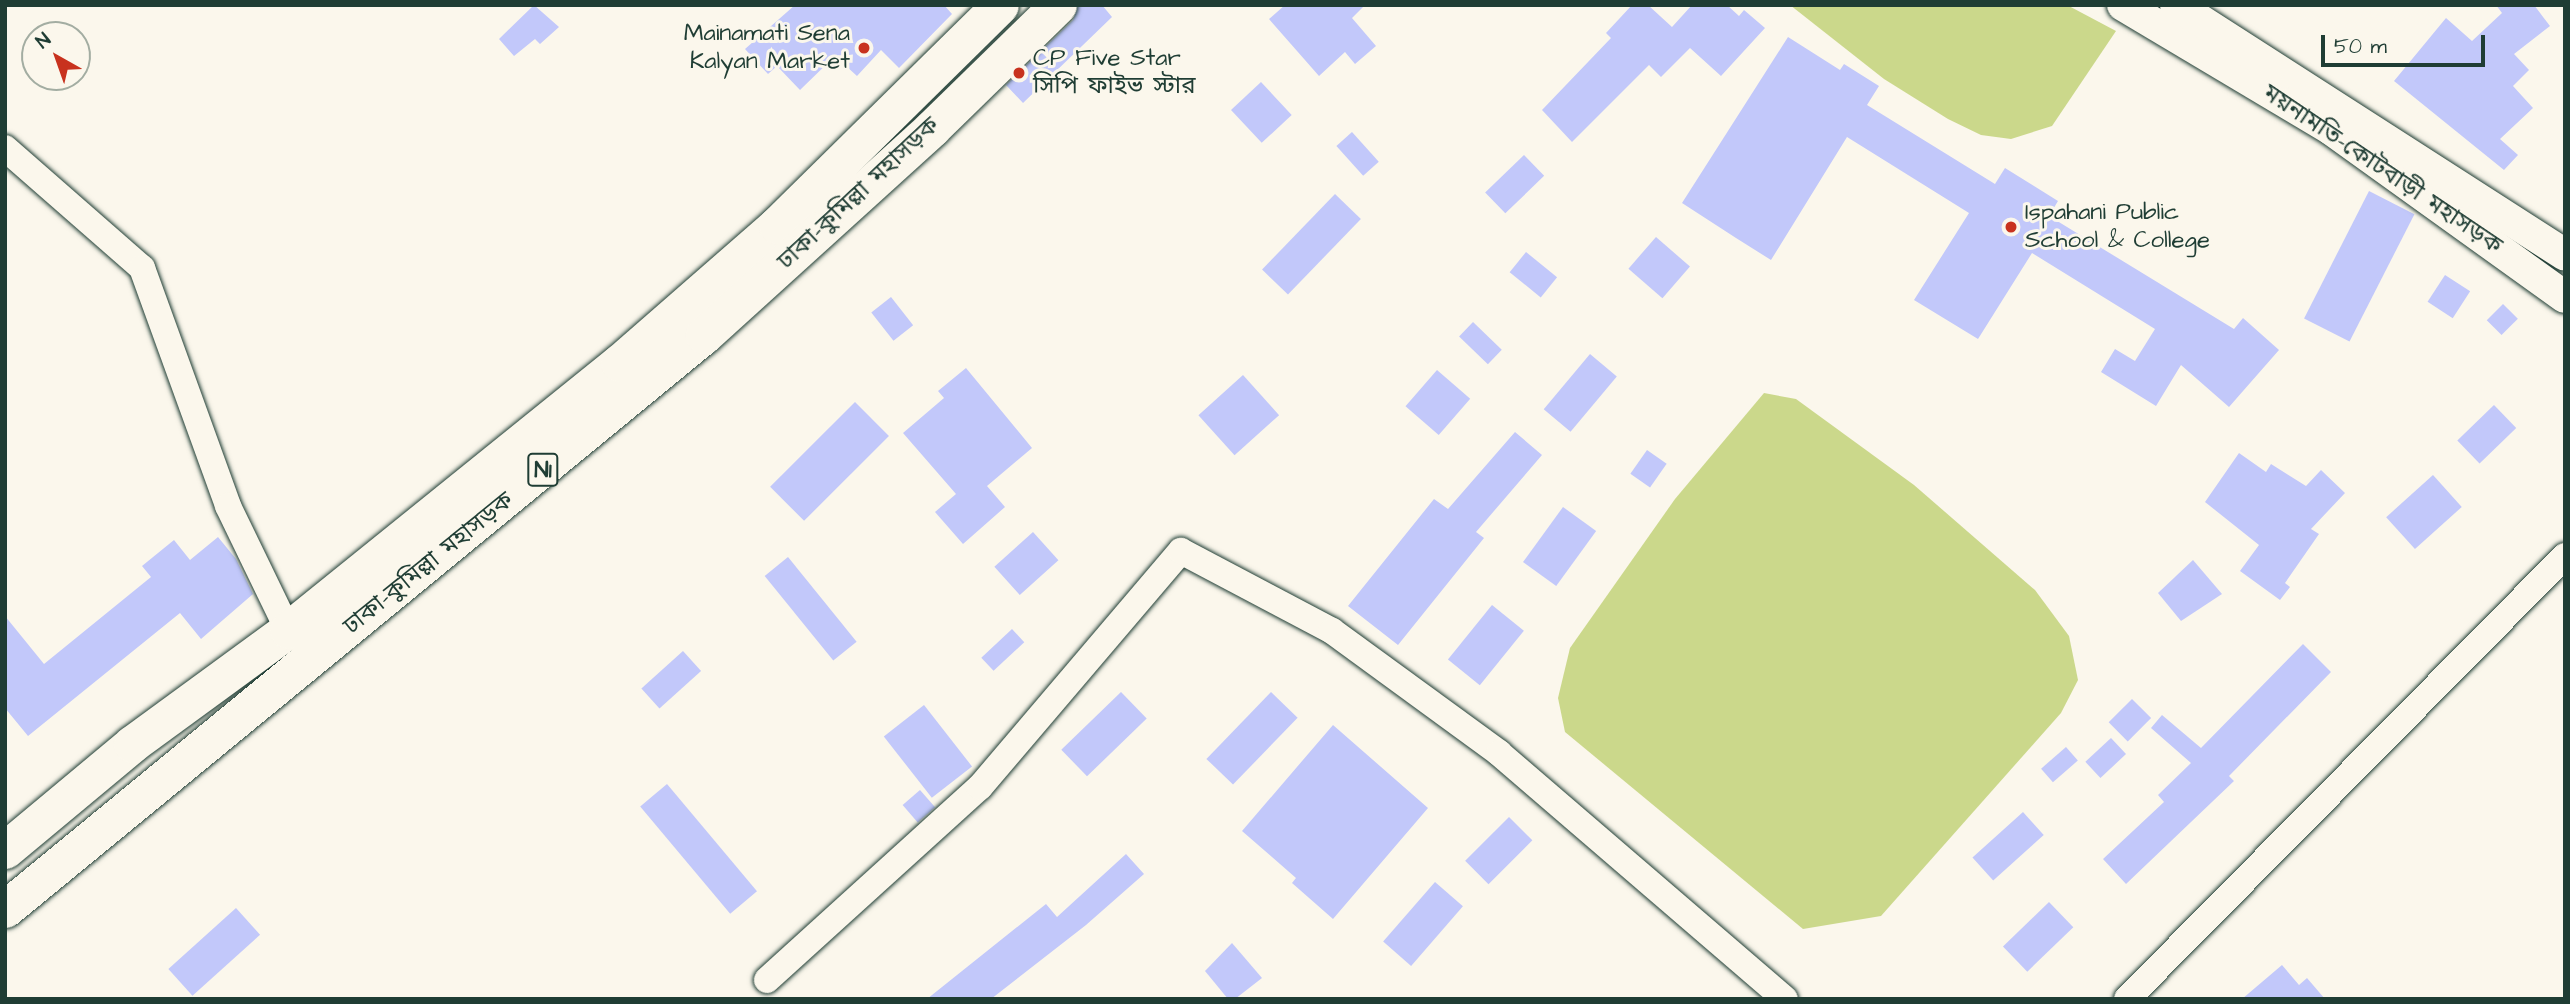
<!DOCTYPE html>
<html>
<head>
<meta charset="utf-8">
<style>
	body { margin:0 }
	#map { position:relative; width:2570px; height:1004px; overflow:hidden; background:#fbf7ec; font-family:"Architects Daughter","Noto Sans Bengali",sans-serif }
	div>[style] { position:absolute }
	.green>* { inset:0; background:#cbd88b }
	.building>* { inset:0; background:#c2c8fa; transform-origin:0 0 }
	.roads { filter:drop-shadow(0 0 2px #1f3d34) drop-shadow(0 0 2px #1f3d34) }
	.minor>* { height:26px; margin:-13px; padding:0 13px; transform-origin:13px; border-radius:13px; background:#fbf7ec }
	.major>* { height:32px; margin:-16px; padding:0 16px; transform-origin:16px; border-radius:16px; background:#fbf7ec }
	.highway>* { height:37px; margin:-18.5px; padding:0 18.5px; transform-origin:18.5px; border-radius:18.5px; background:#fbf7ec }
	.dots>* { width:19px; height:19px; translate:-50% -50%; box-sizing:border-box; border:4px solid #fbf7ec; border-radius:50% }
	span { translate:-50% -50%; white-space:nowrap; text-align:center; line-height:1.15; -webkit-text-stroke:6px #fbf7ec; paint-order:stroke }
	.shield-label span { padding:2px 5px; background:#fbf7ec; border:2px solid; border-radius:5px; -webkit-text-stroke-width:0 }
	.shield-label { font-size:23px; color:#1f3d34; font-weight:700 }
	.poi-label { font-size:24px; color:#1f3d34 }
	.right { translate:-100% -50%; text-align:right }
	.left { translate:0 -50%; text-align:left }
	.street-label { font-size:24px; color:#1f3d34 }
	.frame { position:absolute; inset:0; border:7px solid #1f3d34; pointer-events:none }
	.north { position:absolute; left:21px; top:21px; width:70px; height:70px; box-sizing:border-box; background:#fbf7ec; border:2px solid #a3ada2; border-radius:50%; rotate:320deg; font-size:19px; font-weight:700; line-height:28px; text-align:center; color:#1f3d34 }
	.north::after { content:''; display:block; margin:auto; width:24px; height:32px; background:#c8321e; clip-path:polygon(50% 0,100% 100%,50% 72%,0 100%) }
	.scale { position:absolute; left:2321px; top:35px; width:164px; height:32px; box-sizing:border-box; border:4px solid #1f3d34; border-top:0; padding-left:9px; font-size:21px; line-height:24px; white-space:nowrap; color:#1f3d34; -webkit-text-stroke:5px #fbf7ec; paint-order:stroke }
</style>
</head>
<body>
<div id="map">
	<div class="green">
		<div style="clip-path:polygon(1790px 5px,2067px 5px,2116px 31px,2052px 126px,2011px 139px,1981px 135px,1948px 119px,1884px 79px)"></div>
		<div style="clip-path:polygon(1764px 393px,1796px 399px,1914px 485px,2035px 590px,2069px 636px,2078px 680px,2061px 713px,1881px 916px,1803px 929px,1565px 732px,1558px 698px,1570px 648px,1675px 499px)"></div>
	</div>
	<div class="building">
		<div style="clip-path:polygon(534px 5px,559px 27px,540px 44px,535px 39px,514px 56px,499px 39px)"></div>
		<div style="clip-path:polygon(795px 5px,944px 5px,952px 14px,899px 68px,881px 50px,857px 76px,835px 56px,800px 90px,777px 66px,768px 74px,745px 49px)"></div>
		<div style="clip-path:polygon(1078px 5px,1102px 5px,1112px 17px,1023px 103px,1006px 85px,1073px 20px)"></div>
		<div style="clip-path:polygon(1285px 5px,1365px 5px,1352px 18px,1376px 46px,1355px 64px,1345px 52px,1319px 76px,1269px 19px)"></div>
		<div style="clip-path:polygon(1632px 5px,1648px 5px,1672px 27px,1692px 5px,1727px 5px,1739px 16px,1744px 10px,1765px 28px,1721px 76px,1690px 48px,1661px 77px,1649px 65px,1572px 142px,1542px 110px,1611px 38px,1606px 33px)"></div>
		<div style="clip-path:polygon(2496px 5px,2534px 5px,2550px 26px,2514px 54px,2529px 70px,2513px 86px,2533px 108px,2500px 139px,2518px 155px,2504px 170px,2394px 81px,2446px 18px,2472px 41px,2502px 13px)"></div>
		<div style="clip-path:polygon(1788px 37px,1840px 70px,1844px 64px,1879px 86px,1867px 105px,1995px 184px,2005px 168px,2058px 201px,2049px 216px,2234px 329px,2243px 318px,2279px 350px,2229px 407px,2181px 365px,2156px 406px,2101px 372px,2115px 349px,2135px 361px,2155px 329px,2032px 253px,1978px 339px,1914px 300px,1969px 213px,1847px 137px,1771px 260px,1736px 238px,1682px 203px)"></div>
		<div style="left:1261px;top:82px;width:45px;height:41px;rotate:47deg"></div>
		<div style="left:1352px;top:132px;width:40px;height:21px;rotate:48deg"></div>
		<div style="left:1524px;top:155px;width:29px;height:54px;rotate:46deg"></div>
		<div style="left:2369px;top:191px;width:51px;height:143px;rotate:27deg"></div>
		<div style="left:1335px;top:194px;width:36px;height:105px;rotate:44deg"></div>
		<div style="left:1656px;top:237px;width:45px;height:42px;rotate:41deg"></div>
		<div style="left:1526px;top:252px;width:40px;height:26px;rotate:39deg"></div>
		<div style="left:2445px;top:275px;width:30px;height:32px;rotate:33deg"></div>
		<div style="left:891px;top:297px;width:36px;height:25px;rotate:52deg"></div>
		<div style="left:2503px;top:304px;width:21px;height:23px;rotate:45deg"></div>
		<div style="left:1473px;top:322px;width:40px;height:20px;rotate:44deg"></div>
		<div style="left:1590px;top:354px;width:35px;height:72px;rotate:40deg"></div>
		<div style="clip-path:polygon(966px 368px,1032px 448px,987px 486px,1005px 507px,963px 544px,935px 512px,956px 494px,903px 433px,944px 398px,938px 391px)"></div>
		<div style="left:1437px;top:370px;width:44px;height:48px;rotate:41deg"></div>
		<div style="left:1243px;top:375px;width:54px;height:60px;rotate:48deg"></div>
		<div style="left:855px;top:402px;width:48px;height:120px;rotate:45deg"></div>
		<div style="left:2494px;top:405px;width:32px;height:51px;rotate:46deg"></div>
		<div style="clip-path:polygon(1515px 432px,1542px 455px,1476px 532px,1484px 538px,1398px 645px,1348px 606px,1434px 499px,1448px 509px)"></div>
		<div style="left:1647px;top:450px;width:24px;height:29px;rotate:35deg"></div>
		<div style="clip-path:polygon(2239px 453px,2266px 472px,2271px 464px,2306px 486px,2321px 470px,2345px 493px,2311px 529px,2319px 534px,2285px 583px,2290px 587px,2280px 600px,2240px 571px,2259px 545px,2205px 502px)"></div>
		<div style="left:2433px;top:475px;width:43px;height:63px;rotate:48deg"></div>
		<div style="left:1563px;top:507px;width:41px;height:68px;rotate:36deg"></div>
		<div style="left:1033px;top:532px;width:38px;height:52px;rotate:48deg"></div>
		<div style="clip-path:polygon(218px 537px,236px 559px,253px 594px,201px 639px,180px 613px,28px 736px,5px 708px,5px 616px,44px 664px,151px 577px,142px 566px,174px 540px,190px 560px)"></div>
		<div style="left:788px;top:557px;width:109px;height:30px;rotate:51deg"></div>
		<div style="clip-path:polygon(2193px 560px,2222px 594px,2181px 621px,2158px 593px)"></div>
		<div style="left:1492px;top:605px;width:41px;height:70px;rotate:39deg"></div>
		<div style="left:1012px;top:629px;width:18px;height:42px;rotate:47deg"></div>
		<div style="clip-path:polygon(2303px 644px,2331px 672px,2229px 776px,2234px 781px,2126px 884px,2103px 859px,2164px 802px,2158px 795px,2191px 763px,2151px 728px,2162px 715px,2201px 748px)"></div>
		<div style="left:683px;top:651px;width:27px;height:56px;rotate:48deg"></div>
		<div style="left:1121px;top:692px;width:37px;height:83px;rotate:46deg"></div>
		<div style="left:1271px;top:692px;width:37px;height:93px;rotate:44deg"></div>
		<div style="left:2132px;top:699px;width:27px;height:33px;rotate:45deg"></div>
		<div style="left:924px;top:705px;width:78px;height:51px;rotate:52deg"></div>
		<div style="clip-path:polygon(1333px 725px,1428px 808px,1333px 919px,1292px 883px,1296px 878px,1242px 831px)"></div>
		<div style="left:2111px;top:738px;width:22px;height:35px;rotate:47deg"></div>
		<div style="left:2066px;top:747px;width:18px;height:33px;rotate:49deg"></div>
		<div style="left:667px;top:784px;width:140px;height:35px;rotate:50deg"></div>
		<div style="left:920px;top:790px;width:23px;height:23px;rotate:49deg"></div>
		<div style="left:2023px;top:812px;width:31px;height:68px;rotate:48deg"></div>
		<div style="left:1509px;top:817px;width:33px;height:62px;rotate:45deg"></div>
		<div style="clip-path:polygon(1126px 854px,1144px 874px,1086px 925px,991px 999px,927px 999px,1046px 904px,1057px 917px)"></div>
		<div style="left:1435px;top:882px;width:37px;height:79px;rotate:41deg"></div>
		<div style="left:2049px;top:902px;width:35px;height:64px;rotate:46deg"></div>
		<div style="left:236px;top:908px;width:36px;height:91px;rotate:48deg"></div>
		<div style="clip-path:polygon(1232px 943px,1262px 978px,1235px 999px,1228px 999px,1205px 971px)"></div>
		<div style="clip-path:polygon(2282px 965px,2299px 985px,2307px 978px,2325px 999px,2242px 999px)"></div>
	</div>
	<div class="roads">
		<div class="minor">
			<div style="left:5px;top:148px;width:182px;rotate:41.2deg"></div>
			<div style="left:142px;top:268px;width:253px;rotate:70.1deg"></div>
			<div style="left:228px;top:506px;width:138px;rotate:64.2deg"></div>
			<div style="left:767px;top:980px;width:287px;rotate:-42.2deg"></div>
			<div style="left:980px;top:787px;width:310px;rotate:-49.6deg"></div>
			<div style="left:1181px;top:551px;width:171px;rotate:27.9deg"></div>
			<div style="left:1332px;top:631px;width:207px;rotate:36.1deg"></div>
			<div style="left:1499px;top:753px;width:377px;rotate:40.7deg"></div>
			<div style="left:2127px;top:999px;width:623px;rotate:-45.33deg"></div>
		</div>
		<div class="major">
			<div style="left:2123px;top:5px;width:242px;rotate:30.8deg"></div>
			<div style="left:2331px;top:129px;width:288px;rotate:35.7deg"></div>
			<div style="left:2176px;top:5px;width:462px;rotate:32.7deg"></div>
		</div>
		<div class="highway">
			<div style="left:5px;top:850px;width:165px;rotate:-39.8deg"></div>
			<div style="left:132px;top:744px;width:193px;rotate:-36.2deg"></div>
			<div style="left:288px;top:630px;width:425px;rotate:-38.9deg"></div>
			<div style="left:619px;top:363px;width:210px;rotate:-41.1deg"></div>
			<div style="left:777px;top:225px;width:313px;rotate:-44.6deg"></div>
			<div style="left:5px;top:909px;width:904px;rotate:-39.39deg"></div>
			<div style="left:704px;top:335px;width:308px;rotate:-42.2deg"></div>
			<div style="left:932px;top:128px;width:176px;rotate:-44.3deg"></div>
		</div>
	</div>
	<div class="dots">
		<div style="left:864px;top:48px;background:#c8321e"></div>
		<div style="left:1019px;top:73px;background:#c8321e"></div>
		<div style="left:2011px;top:227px;background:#c8321e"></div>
	</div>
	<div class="shield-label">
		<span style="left:543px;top:470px">N1</span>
	</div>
	<div class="poi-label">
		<span class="right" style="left:850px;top:48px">Mainamati Sena<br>Kalyan Market</span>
		<span class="left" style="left:1033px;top:73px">CP Five Star<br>সিপি ফাইভ স্টার</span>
		<span class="left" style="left:2025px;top:227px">Ispahani Public<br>School &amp; College</span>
	</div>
	<div class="street-label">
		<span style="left:2382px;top:170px;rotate:34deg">ময়নামতি–কোটবাড়ী মহাসড়ক</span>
		<span style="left:859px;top:194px;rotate:-43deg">ঢাকা–কুমিল্লা মহাসড়ক</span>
		<span style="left:429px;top:564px;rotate:-39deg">ঢাকা–কুমিল্লা মহাসড়ক</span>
	</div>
	<div class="frame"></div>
	<div class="north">N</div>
	<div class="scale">50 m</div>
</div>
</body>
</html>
